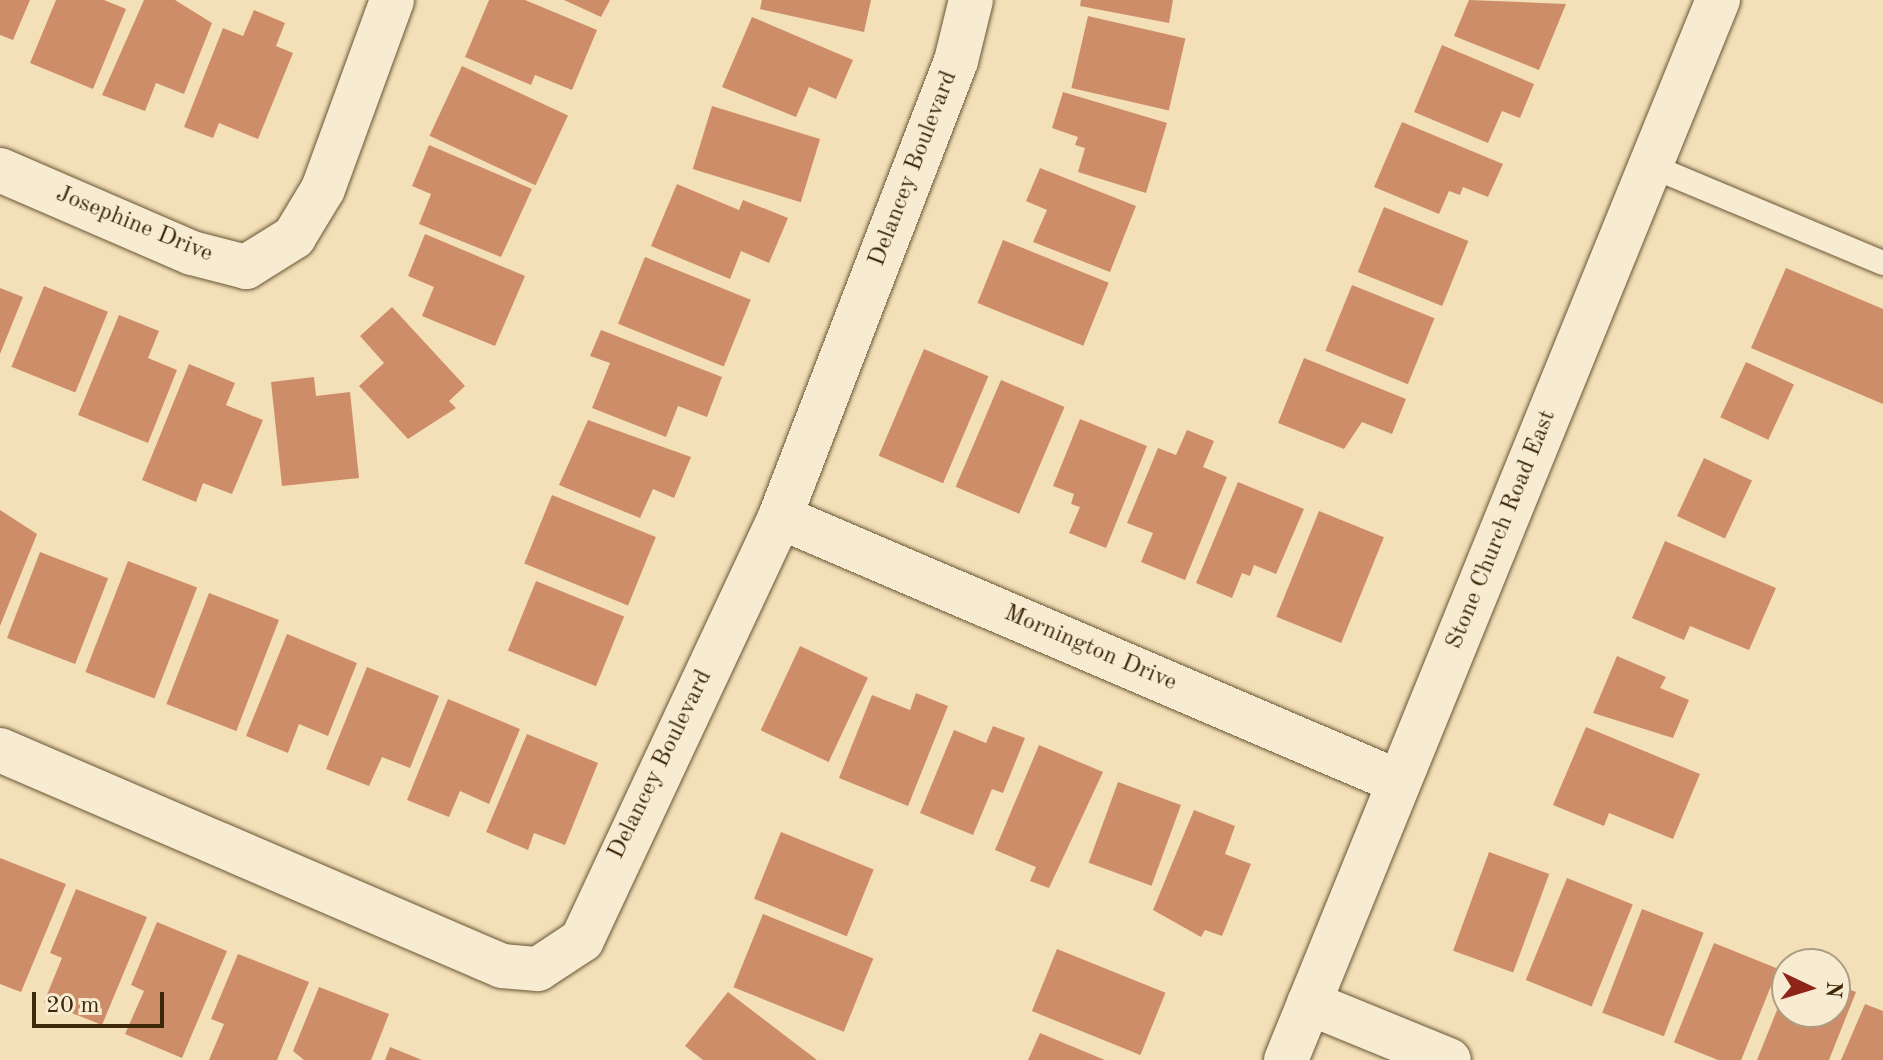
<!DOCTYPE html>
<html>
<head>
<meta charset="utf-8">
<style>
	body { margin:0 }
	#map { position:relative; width:1883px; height:1060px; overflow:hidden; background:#f3e0b9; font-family:"Old Standard TT",serif }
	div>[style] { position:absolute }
	.building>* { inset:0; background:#ce8d69; transform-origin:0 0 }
	.roads { filter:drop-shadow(0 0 2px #6a5634) drop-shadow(0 0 2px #6a5634) }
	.lane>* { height:24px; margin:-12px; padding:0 12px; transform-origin:12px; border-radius:12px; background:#f7ebd2 }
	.street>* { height:44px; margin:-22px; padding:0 22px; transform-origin:22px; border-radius:22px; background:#f7ebd2 }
	.secondary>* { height:44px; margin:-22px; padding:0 22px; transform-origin:22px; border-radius:22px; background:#f7ebd2 }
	span { translate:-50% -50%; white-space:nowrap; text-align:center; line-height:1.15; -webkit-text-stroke:6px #f7ebd2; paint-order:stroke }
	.street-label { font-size:24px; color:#3d2807 }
	.north { position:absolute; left:1771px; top:948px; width:80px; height:80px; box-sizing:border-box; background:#f7ebd2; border:2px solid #ad9d81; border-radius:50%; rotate:94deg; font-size:22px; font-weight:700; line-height:32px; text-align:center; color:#3d2807 }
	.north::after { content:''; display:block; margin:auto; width:28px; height:36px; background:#8f2418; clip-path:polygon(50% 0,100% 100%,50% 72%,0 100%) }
	.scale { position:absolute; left:32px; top:992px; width:132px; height:36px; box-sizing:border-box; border:4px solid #3d2807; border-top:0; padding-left:10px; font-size:24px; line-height:28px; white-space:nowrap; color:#3d2807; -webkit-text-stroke:6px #f7ebd2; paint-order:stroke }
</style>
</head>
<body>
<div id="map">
	<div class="building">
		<div style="clip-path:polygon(0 0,30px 0,13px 40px,0 35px)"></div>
		<div style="clip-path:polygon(56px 0,104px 0,126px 9px,93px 89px,30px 63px)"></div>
		<div style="clip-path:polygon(144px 0,175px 0,212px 23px,184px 94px,156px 83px,145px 111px,102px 95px)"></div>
		<div style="clip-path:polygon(489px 0,525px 0,597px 30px,572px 90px,535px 75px,531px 85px,465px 57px)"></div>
		<div style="clip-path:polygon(564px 0,610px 0,601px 17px)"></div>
		<div style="clip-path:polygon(762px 0,871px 0,864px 32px,760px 9px)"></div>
		<div style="clip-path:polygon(1081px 0,1173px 0,1169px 23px,1080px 6px)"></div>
		<div style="clip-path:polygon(1469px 0,1566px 4px,1539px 70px,1454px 36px)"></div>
		<div style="clip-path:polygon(254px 10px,285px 23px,276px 46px,293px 53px,258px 139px,219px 123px,213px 138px,184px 127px,223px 28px,243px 36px)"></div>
		<div style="left:1088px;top:16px;width:100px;height:74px;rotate:13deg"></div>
		<div style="clip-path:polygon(752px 17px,853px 60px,836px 99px,809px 87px,796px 117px,722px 87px)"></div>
		<div style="clip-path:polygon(1442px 45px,1534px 84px,1520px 118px,1502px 111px,1488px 143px,1414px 112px)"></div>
		<div style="left:462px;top:66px;width:117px;height:77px;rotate:25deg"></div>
		<div style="clip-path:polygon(1063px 92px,1167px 123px,1146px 193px,1078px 172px,1085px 148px,1075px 145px,1078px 137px,1052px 128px)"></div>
		<div style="left:712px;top:106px;width:113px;height:66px;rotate:17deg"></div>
		<div style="clip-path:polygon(1402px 122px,1503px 164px,1488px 197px,1463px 187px,1460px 195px,1449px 191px,1439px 214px,1374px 187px)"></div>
		<div style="clip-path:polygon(429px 145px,532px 189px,501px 257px,419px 224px,431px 194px,412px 186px)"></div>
		<div style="clip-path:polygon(1040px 168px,1136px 206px,1110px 272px,1033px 242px,1047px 210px,1026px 201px)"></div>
		<div style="clip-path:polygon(677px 184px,739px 210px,743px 200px,788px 218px,769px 263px,741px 251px,730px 279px,651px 246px)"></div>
		<div style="left:1384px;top:207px;width:91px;height:70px;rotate:22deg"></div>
		<div style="clip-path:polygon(425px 234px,525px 276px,495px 346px,422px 316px,434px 287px,408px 276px)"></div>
		<div style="left:1003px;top:240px;width:114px;height:68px;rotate:22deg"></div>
		<div style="left:645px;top:257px;width:114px;height:72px;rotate:22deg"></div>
		<div style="clip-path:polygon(1786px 268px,1883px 309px,1883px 404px,1751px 348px)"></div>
		<div style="left:1352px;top:285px;width:89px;height:71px;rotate:22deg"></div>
		<div style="left:44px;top:286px;width:69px;height:87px;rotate:22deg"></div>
		<div style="clip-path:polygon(0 288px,23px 297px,0 354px)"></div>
		<div style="clip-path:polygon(392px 307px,465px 386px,449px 401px,456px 408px,408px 439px,359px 386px,384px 363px,360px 336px)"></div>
		<div style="clip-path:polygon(119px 315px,159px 331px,148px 358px,177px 370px,148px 443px,78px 415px)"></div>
		<div style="clip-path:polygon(601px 330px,722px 377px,707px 417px,678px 406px,666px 437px,592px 408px,610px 363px,590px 356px)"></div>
		<div style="left:924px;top:349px;width:70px;height:116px;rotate:23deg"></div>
		<div style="clip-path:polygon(1304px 358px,1406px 399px,1392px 434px,1362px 422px,1344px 449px,1278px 423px)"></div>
		<div style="left:1746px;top:362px;width:53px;height:61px;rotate:25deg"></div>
		<div style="clip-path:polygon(189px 364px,235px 383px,226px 405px,263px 420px,232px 494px,203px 483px,196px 502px,142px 480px)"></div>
		<div style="clip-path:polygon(314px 377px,316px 396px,350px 392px,359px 478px,282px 486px,271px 382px)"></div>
		<div style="left:1001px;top:380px;width:69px;height:116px;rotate:23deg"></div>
		<div style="clip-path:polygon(1080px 419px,1147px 446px,1106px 548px,1069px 533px,1080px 507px,1071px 504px,1074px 494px,1053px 486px)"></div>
		<div style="clip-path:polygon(588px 420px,691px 457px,674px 498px,653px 489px,640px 518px,559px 485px)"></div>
		<div style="clip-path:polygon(1187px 430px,1214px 441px,1203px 467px,1227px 477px,1185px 580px,1141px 562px,1153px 533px,1127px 523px,1158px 448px,1176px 455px)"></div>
		<div style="left:1704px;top:458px;width:53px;height:64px;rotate:25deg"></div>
		<div style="clip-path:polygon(1238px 482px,1304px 509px,1276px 574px,1254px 565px,1250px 576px,1242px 573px,1232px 598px,1196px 583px)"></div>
		<div style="left:552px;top:495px;width:112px;height:74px;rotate:22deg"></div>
		<div style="clip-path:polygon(0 510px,37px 534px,0 626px)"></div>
		<div style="left:1319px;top:511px;width:70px;height:114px;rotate:22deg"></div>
		<div style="clip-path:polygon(1665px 541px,1776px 588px,1749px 650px,1690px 626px,1684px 640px,1632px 618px)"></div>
		<div style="left:40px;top:552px;width:73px;height:92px;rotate:21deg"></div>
		<div style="left:128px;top:561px;width:74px;height:119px;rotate:21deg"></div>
		<div style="left:536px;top:581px;width:95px;height:75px;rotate:22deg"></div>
		<div style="left:209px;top:593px;width:75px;height:119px;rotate:21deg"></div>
		<div style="clip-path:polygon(287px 634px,357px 663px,328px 736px,299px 724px,288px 753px,246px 736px)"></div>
		<div style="left:800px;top:646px;width:75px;height:93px;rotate:25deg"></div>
		<div style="clip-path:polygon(1617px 656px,1666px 677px,1660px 688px,1689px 700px,1673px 738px,1593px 713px)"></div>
		<div style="clip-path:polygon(367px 667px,439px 696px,410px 768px,382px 757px,369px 786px,326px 769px)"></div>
		<div style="clip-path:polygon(916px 693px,948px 706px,908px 806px,839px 778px,872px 695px,910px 710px)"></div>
		<div style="clip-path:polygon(448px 699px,520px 729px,489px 804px,460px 791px,449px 817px,407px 800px)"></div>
		<div style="clip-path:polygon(993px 726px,1025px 738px,1003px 793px,992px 789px,973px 835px,920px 813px,954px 730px,986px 743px)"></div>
		<div style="clip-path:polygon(1586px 727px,1700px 774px,1673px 839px,1609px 813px,1604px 826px,1553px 805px)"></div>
		<div style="clip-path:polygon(527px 734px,598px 763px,565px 845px,534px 833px,528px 850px,486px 832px)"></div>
		<div style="clip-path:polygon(1039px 745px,1103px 772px,1049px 888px,1030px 881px,1036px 867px,995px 850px)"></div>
		<div style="left:1118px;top:782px;width:67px;height:86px;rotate:20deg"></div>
		<div style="clip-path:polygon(1194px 810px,1235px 826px,1225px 854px,1251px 864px,1222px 936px,1205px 930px,1201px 937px,1153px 910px)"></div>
		<div style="left:781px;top:832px;width:100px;height:72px;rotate:22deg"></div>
		<div style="left:1489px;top:852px;width:64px;height:105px;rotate:20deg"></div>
		<div style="clip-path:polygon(0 858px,66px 884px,21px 992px,0 984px)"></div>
		<div style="left:1567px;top:878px;width:71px;height:110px;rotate:22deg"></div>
		<div style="clip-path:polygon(76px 889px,147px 917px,102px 1025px,44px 1002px,62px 958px,50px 953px)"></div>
		<div style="left:1642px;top:909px;width:66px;height:111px;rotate:21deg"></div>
		<div style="left:763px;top:914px;width:119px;height:79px;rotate:22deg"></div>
		<div style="clip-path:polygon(157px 922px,227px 951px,182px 1058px,125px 1034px,144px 991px,131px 985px)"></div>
		<div style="left:1714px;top:943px;width:69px;height:107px;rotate:22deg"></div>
		<div style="left:1057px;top:949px;width:117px;height:67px;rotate:22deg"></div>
		<div style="clip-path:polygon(238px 954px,309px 982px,277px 1060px,209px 1060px,224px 1024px,211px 1019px)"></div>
		<div style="clip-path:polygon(1835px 984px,1856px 992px,1829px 1060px,1757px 1060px,1787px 985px,1787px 1012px,1835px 1012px)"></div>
		<div style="clip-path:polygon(319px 987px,389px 1014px,371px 1060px,304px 1060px,293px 1051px)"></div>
		<div style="clip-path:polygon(728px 992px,758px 1015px,817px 1060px,703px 1060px,685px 1046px)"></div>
		<div style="clip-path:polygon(1865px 1004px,1883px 1011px,1883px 1060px,1841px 1060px)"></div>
		<div style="clip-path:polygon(1040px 1033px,1105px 1060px,1028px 1060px)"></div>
		<div style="clip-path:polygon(390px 1047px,422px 1060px,385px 1060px)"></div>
	</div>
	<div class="roads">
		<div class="lane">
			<div style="left:1651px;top:166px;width:251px;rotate:22.7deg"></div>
		</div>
		<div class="street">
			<div style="left:0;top:170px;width:209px;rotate:23.4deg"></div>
			<div style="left:192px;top:253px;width:56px;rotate:14.5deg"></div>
			<div style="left:246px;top:267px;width:57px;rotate:-32deg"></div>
			<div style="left:294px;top:237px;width:56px;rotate:-58.9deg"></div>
			<div style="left:323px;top:189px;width:201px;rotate:-69.9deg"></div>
			<div style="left:780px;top:517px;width:673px;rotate:23.18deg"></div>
			<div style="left:0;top:750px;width:546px;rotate:23.28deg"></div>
			<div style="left:502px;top:966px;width:36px;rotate:5deg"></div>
			<div style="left:538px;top:969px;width:53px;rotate:-33.4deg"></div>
			<div style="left:582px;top:940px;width:467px;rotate:-64.9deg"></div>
			<div style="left:780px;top:517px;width:489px;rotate:-68.9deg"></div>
			<div style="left:956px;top:61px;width:63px;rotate:-76.2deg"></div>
			<div style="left:1309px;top:1003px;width:151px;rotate:22.2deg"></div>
		</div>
		<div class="secondary">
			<div style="left:1286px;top:1060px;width:1145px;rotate:-67.83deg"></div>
		</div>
	</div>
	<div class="street-label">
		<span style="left:914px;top:169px;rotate:-69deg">Delancey Boulevard</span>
		<span style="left:134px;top:225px;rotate:22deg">Josephine Drive</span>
		<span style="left:1502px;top:530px;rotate:-68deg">Stone Church Road East</span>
		<span style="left:1090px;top:649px;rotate:23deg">Mornington Drive</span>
		<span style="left:661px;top:765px;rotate:-64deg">Delancey Boulevard</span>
	</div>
	<div class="north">N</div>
	<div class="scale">20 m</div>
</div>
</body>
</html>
